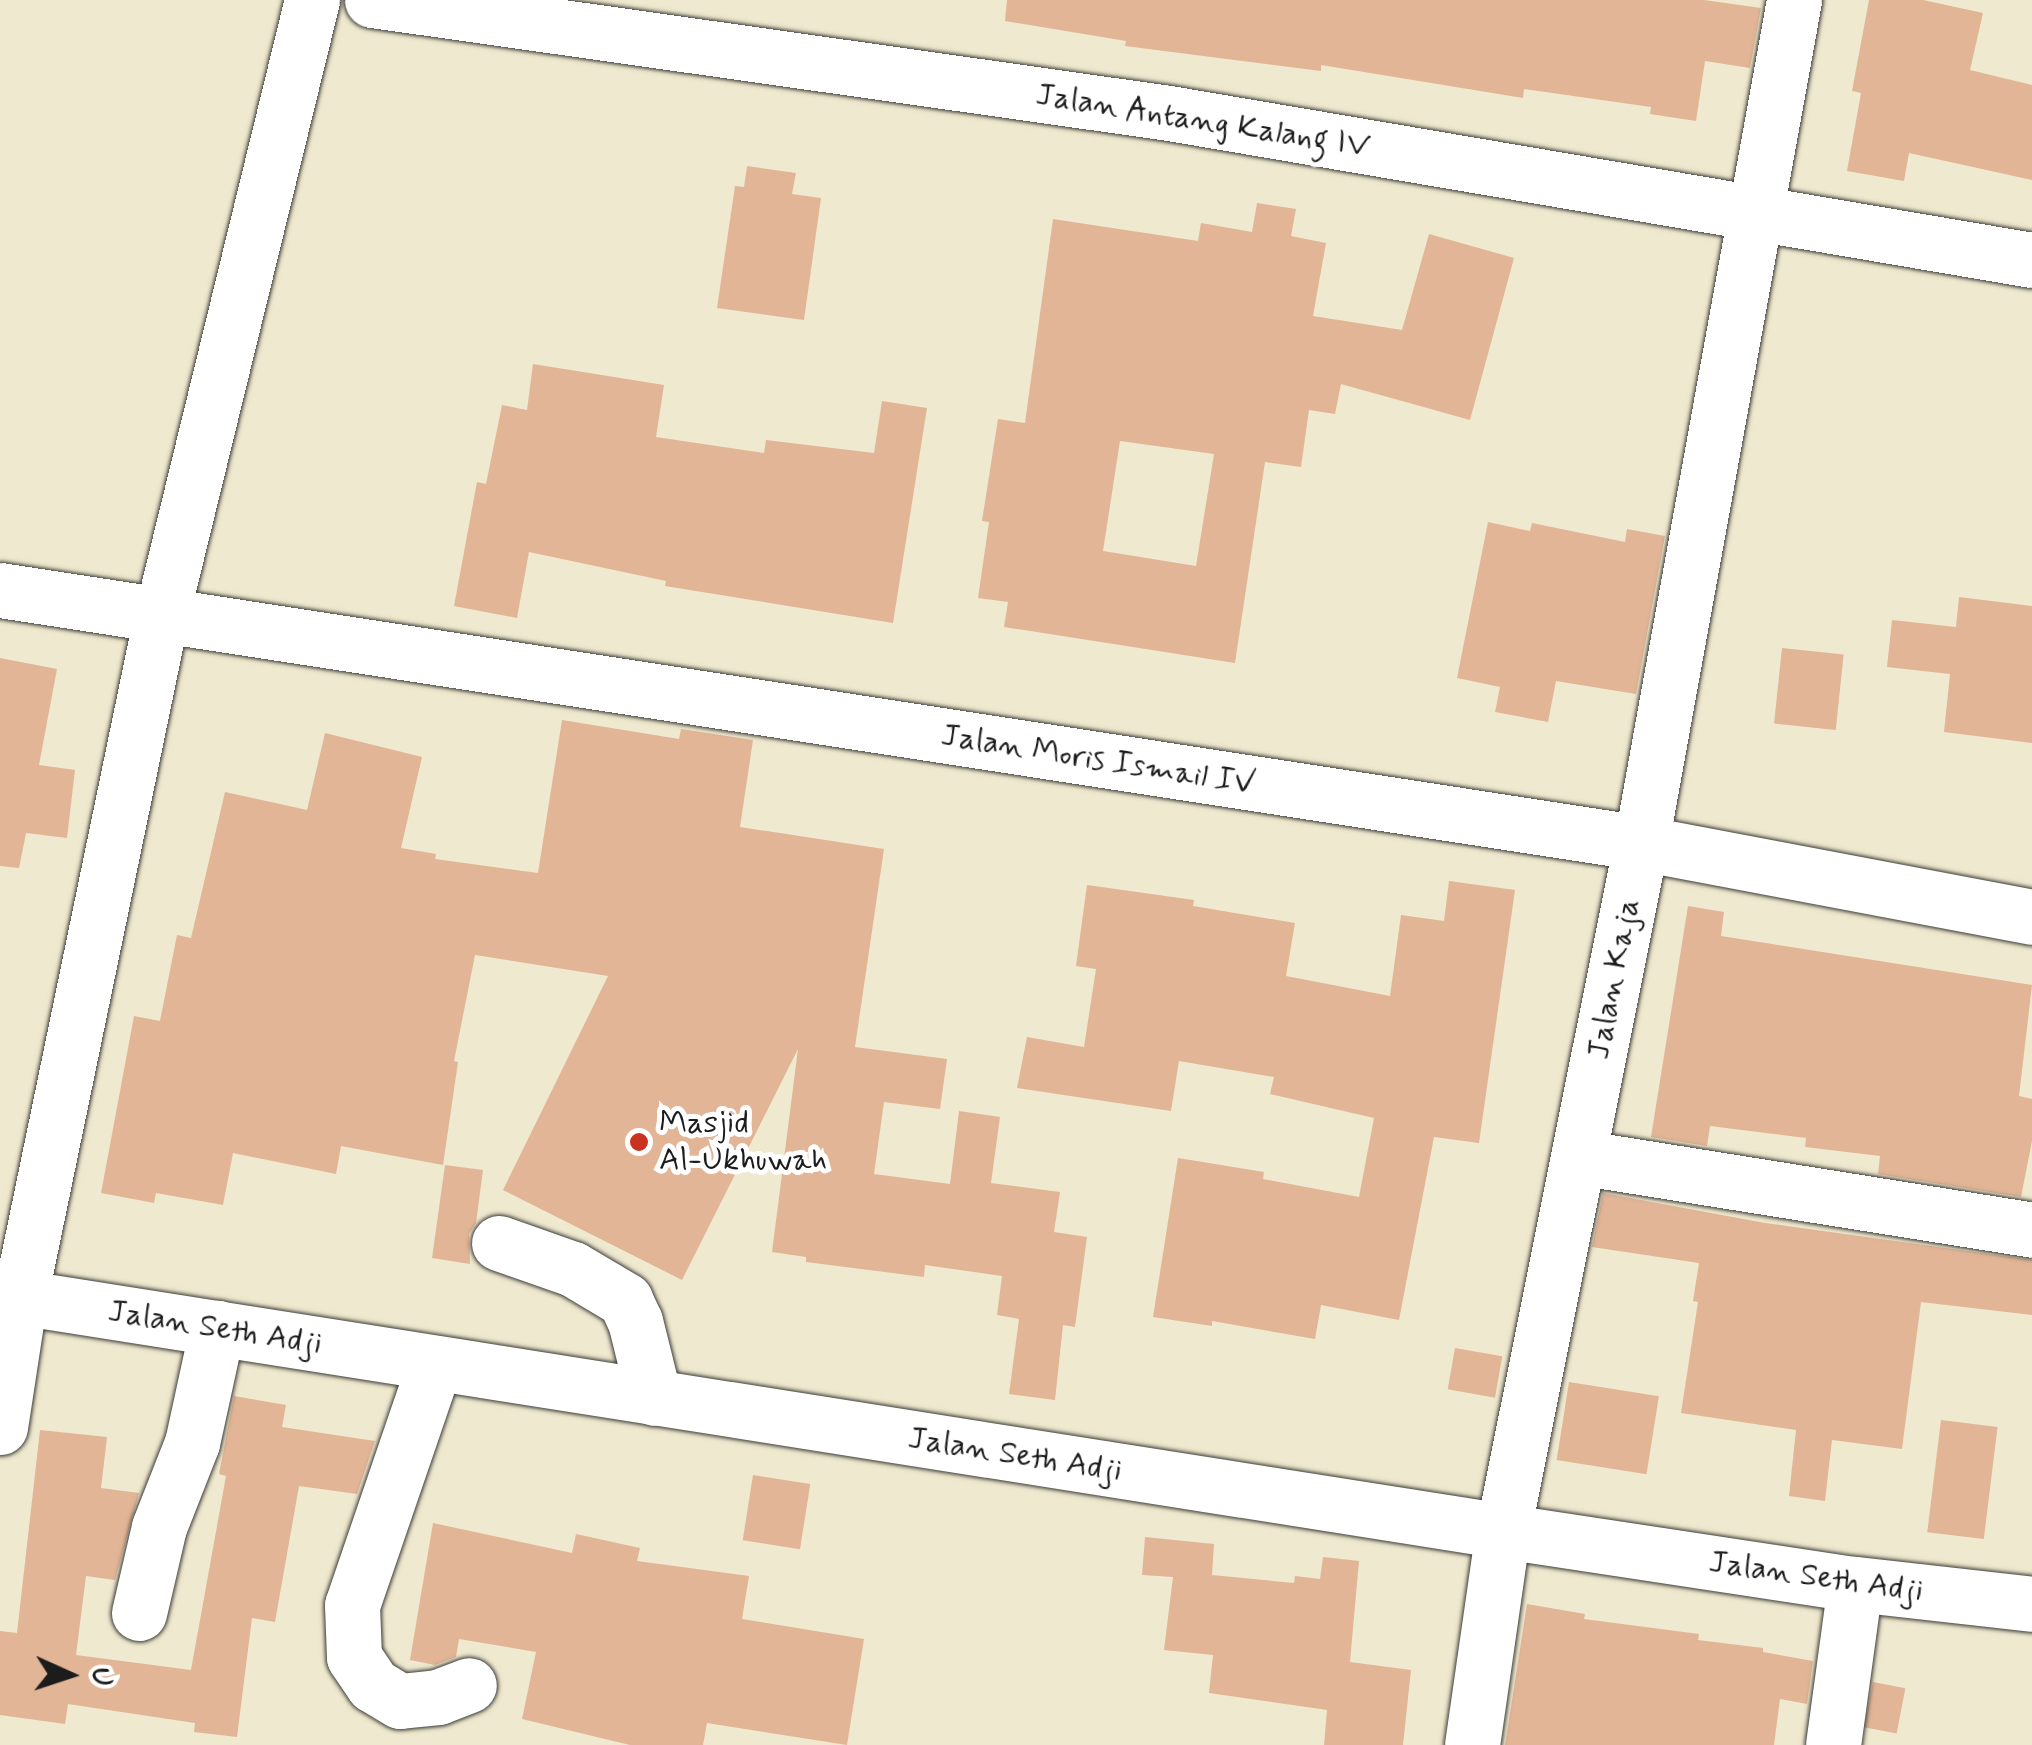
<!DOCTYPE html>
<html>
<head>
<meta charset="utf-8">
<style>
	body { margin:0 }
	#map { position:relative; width:2032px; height:1745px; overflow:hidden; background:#efe9cf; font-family:Mynerve,sans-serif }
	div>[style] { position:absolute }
	.building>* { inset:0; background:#e2b597; transform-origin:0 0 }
	.roads { filter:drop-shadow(0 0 2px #3c3b37) drop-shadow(0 0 2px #3c3b37) }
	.minor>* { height:55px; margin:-27.5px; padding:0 27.5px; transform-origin:27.5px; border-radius:27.5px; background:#fff }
	.dots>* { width:28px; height:28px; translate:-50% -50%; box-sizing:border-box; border:5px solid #fff; border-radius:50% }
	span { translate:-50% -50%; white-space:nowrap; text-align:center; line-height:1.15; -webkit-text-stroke:10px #fff; paint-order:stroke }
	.street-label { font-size:32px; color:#1c1c1c }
	.poi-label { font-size:32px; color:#1c1c1c }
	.left { translate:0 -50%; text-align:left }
	.north { position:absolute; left:20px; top:1625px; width:100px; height:100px; -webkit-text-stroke:8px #fff; paint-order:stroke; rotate:93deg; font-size:28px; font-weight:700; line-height:40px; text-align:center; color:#1c1c1c }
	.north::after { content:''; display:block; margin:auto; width:35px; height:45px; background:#1c1c1c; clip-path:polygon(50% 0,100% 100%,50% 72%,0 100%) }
</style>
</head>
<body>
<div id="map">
	<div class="building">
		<div style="clip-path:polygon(1007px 0,1704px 0,1761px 8px,1750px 68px,1705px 61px,1696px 121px,1650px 114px,1651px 107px,1524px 89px,1523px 98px,1321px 65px,1321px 71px,1125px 46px,1126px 41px,1005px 21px)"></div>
		<div style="clip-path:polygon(1869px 0,1923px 0,1983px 13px,1970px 70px,2032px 85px,2032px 180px,1909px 153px,1904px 181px,1847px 171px,1861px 93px,1852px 91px)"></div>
		<div style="clip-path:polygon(747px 166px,796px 173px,792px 194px,821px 198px,804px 320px,717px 308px,735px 186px,744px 187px)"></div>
		<div style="clip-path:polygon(evenodd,1257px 203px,1296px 209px,1291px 236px,1326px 243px,1313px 316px,1402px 330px,1429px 234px,1514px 258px,1470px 420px,1341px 384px,1335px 414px,1309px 410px,1301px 467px,1265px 462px,1235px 663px,1004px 627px,1008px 602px,978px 598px,989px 522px,982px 521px,998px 419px,1025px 423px,1053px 219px,1198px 241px,1201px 223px,1252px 232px,1257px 203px,1120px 441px,1214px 454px,1196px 566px,1103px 551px,1120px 441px)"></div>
		<div style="clip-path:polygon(533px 364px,664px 385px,656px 437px,764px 453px,766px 440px,874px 453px,882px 401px,927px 408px,893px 623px,665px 586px,666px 581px,529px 552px,517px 618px,454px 606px,477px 482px,486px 484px,502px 405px,527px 410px)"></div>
		<div style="clip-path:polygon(1488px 522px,1530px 531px,1532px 523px,1625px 542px,1627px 529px,1665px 536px,1636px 694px,1556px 681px,1548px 722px,1495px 712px,1500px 687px,1457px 678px)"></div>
		<div style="clip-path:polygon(1959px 597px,2032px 606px,2032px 743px,1944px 732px,1950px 674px,1887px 667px,1892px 620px,1956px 627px)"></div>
		<div style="left:1782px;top:648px;width:62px;height:76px;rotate:6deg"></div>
		<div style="clip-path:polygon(0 658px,57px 669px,39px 765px,75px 770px,67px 838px,26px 833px,19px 868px,0 866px)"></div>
		<div style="clip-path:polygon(562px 720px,679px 739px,681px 729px,753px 740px,740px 827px,884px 849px,855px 1047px,947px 1059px,940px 1109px,884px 1102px,874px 1174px,950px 1184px,959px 1111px,1000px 1117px,991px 1183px,1060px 1192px,1054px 1232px,1087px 1237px,1075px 1327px,1063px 1325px,1055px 1400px,1009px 1394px,1019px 1319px,997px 1315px,1002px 1276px,925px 1265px,924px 1277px,806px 1262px,806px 1257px,772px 1252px,798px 1049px,682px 1280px,503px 1190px,608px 976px,475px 955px,454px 1061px,458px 1062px,443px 1165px,341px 1146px,336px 1174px,233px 1153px,223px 1205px,156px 1193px,154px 1203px,101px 1193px,134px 1016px,160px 1021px,177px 935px,191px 938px,225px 792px,307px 810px,325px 733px,422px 757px,401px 848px,436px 854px,435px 859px,538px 873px)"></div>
		<div style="clip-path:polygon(1449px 881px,1515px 890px,1479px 1143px,1434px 1137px,1399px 1320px,1321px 1305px,1315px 1339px,1212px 1321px,1212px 1326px,1153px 1317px,1178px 1158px,1264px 1172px,1263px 1179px,1359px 1197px,1374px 1118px,1270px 1094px,1274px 1077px,1179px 1061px,1171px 1111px,1017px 1088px,1027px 1037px,1084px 1047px,1096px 969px,1076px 966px,1087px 885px,1194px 900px,1193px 906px,1295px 923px,1286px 976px,1390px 996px,1401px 915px,1444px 921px)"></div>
		<div style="clip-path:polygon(1688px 906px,1724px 912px,1721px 936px,2032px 985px,2019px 1096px,2032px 1099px,2032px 1141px,2021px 1197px,1878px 1174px,1880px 1156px,1805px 1147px,1806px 1138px,1710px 1126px,1707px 1146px,1651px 1137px)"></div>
		<div style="clip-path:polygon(445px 1165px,483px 1170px,476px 1223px,469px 1234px,470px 1264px,432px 1258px)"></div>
		<div style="clip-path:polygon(1603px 1193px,1765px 1223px,2032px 1260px,2032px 1315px,1921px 1302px,1902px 1449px,1832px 1440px,1825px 1501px,1789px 1496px,1796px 1430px,1681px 1413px,1698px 1302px,1693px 1301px,1699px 1263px,1592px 1247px)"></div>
		<div style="left:1455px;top:1348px;width:48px;height:42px;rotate:10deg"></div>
		<div style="left:1569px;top:1382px;width:91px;height:79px;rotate:9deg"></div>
		<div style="clip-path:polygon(234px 1396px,286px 1405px,282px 1427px,375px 1441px,357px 1494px,299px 1486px,275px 1622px,252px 1618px,237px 1737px,194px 1732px,195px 1723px,68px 1704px,65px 1724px,0 1715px,0 1631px,17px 1633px,40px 1430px,107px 1437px,101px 1488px,139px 1493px,115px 1580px,86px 1576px,76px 1655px,191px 1670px,226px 1476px,219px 1474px)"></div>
		<div style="left:1941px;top:1420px;width:57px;height:113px;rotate:7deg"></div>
		<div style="left:753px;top:1475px;width:58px;height:66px;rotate:9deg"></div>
		<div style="clip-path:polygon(433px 1523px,572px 1553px,576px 1534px,640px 1548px,637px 1561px,749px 1576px,742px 1619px,864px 1639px,847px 1745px,707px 1723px,703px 1745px,630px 1745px,522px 1719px,536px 1652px,459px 1639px,456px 1657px,435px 1665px,410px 1660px)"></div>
		<div style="clip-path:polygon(1145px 1537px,1214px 1544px,1212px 1575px,1294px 1583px,1295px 1576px,1320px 1579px,1323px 1557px,1359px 1561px,1350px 1662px,1411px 1670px,1403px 1745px,1324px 1745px,1327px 1710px,1209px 1693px,1213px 1655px,1164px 1650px,1173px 1577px,1142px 1575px)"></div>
		<div style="clip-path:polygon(1527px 1604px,1585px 1614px,1584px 1619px,1699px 1634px,1698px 1640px,1763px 1648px,1763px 1652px,1813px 1661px,1807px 1704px,1780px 1699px,1774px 1745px,1505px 1745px)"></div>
		<div style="left:1873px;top:1682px;width:33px;height:46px;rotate:11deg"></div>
	</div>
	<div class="roads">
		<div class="minor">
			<div style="left:372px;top:0;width:805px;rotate:8.07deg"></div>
			<div style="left:1169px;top:113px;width:875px;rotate:9.67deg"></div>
			<div style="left:0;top:590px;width:1660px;rotate:8.76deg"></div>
			<div style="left:1641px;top:843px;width:398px;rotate:10.7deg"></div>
			<div style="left:1578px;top:1157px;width:460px;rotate:9.1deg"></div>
			<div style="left:499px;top:1243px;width:78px;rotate:19.4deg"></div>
			<div style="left:573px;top:1269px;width:61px;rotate:30.8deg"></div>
			<div style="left:625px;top:1300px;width:23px;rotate:65deg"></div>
			<div style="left:635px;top:1321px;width:79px;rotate:76.1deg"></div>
			<div style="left:0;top:1294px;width:1522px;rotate:8.96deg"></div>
			<div style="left:1503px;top:1531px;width:356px;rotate:8.6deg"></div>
			<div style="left:1855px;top:1584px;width:178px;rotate:6.4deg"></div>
			<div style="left:435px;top:1363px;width:256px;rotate:108.9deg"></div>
			<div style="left:352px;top:1605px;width:52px;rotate:87.8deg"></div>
			<div style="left:354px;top:1657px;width:34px;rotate:56deg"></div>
			<div style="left:373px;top:1685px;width:31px;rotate:31deg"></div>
			<div style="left:400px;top:1701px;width:38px;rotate:-6deg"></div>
			<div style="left:438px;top:1697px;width:33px;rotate:-21deg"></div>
			<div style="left:0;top:1427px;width:132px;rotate:-81.3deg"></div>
			<div style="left:20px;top:1297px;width:694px;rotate:-78.29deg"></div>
			<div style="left:161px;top:617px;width:635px;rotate:-76.25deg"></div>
			<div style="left:139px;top:1613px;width:88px;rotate:-76.9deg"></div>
			<div style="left:159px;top:1527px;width:90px;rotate:-68.6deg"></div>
			<div style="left:192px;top:1443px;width:118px;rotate:-77.7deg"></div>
			<div style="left:1472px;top:1745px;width:216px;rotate:-81.8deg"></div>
			<div style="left:1503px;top:1531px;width:702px;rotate:-78.66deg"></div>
			<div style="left:1641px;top:843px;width:857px;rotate:-79.71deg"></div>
			<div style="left:1833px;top:1745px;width:162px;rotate:-82.2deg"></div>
		</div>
	</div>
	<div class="dots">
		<div style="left:639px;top:1142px;background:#c8321e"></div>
	</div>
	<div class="street-label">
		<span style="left:1203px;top:121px;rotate:9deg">Jalan Antang Kalang IV</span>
		<span style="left:1098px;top:760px;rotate:9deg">Jalan Moris Ismail IV</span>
		<span style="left:1614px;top:979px;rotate:-79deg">Jalan Kaja</span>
		<span style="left:215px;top:1328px;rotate:9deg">Jalan Seth Adji</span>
		<span style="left:1015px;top:1455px;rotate:9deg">Jalan Seth Adji</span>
		<span style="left:1816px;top:1577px;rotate:8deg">Jalan Seth Adji</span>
	</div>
	<div class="poi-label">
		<span class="left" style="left:659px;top:1142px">Masjid<br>Al-Ukhuwah</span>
	</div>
	<div class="north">U</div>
</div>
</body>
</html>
